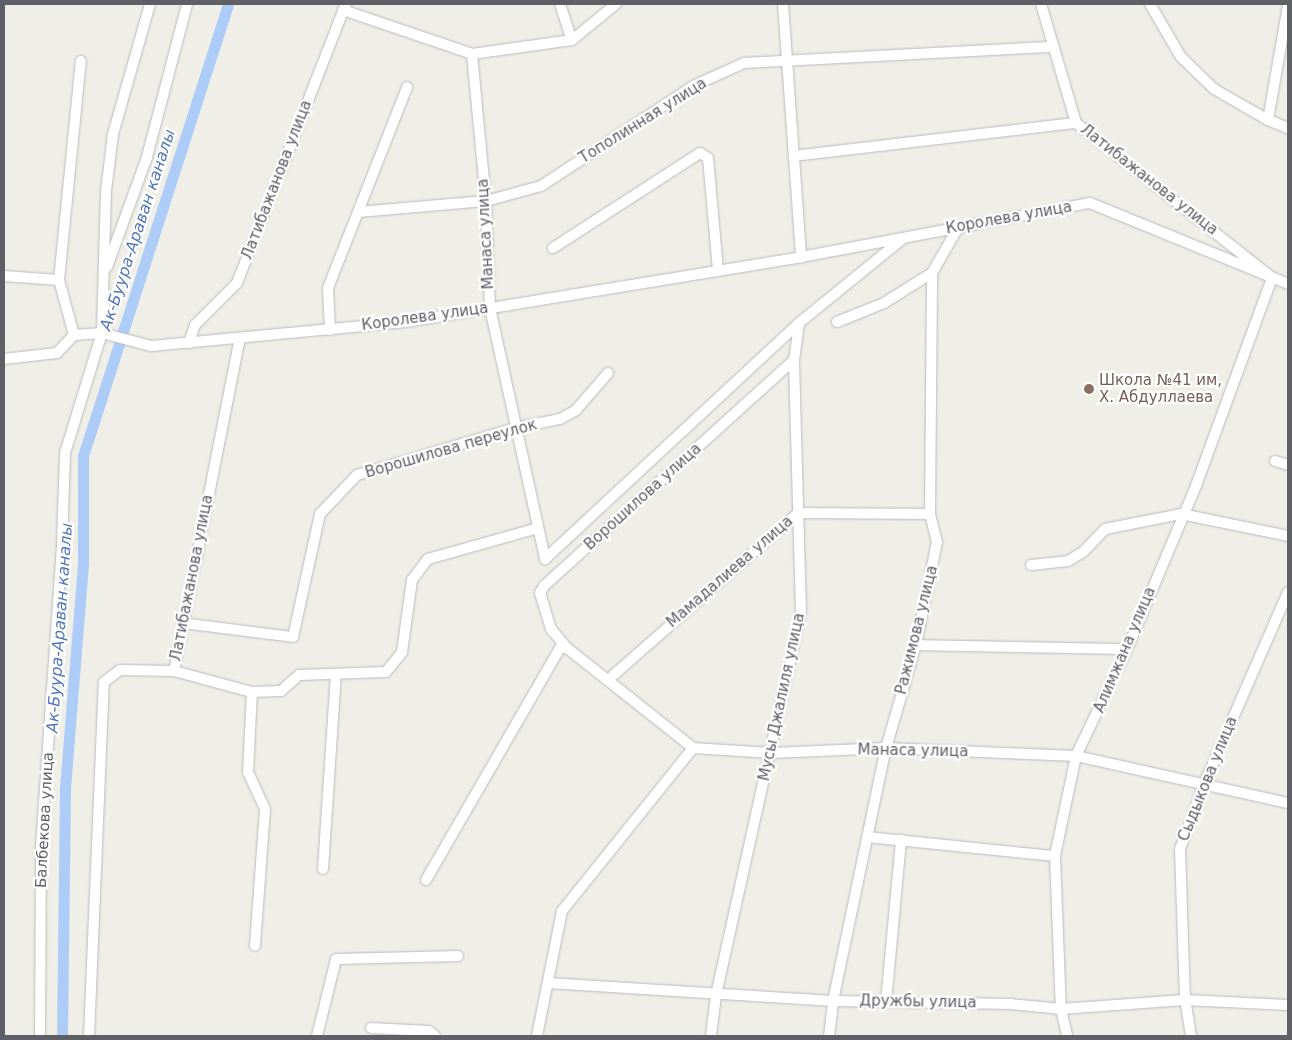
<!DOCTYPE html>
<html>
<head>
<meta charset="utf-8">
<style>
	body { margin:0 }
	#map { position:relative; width:1292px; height:1040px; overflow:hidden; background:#efefe7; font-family:"DejaVu Sans",sans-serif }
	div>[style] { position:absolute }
	.canal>* { height:11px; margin:-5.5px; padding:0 5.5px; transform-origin:5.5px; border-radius:5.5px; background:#aeccf8 }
	.roads { filter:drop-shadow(0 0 1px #b9babf) drop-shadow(0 0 1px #b9babf) }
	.minor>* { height:10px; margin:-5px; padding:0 5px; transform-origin:5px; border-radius:5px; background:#fff }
	.dots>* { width:14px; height:14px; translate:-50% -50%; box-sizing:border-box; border:2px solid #fff; border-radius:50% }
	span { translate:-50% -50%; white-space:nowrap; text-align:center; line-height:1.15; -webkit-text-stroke:4.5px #fff; paint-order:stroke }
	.street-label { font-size:15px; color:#5e6066 }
	.education-label { font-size:15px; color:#785e54 }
	.left { translate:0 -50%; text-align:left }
	.water-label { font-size:16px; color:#5174bb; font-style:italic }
	.frame { position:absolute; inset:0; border:5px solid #5e6066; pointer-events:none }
</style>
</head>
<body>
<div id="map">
	<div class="canal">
		<div style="left:62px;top:1036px;width:248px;rotate:-89.3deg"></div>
		<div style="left:65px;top:788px;width:227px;rotate:-85.4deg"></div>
		<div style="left:83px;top:562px;width:106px;rotate:-90deg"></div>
		<div style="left:83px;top:456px;width:475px;rotate:-72.2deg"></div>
	</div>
	<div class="roads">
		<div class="minor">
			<div style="left:560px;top:4px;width:38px;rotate:72deg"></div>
			<div style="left:783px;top:4px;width:254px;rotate:85.9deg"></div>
			<div style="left:1041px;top:4px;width:124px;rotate:73.6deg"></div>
			<div style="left:1076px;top:123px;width:250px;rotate:38.3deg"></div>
			<div style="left:1272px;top:278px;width:221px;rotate:110.1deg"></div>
			<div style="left:1196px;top:486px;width:177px;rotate:112.9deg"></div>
			<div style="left:1127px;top:649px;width:119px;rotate:115.5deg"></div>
			<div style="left:1076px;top:756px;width:102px;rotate:101.9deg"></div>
			<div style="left:1055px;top:856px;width:153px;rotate:87.8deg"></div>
			<div style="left:1061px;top:1009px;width:28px;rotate:77deg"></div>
			<div style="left:1150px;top:4px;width:61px;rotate:59.7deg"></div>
			<div style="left:1181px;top:57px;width:46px;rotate:44.1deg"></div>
			<div style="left:1214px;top:89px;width:62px;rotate:29.9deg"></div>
			<div style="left:1268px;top:120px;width:22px;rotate:22deg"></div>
			<div style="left:343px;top:10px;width:136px;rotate:18.8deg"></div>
			<div style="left:472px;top:54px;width:101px;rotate:-8deg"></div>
			<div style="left:572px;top:40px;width:57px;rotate:-39.3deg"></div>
			<div style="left:472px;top:54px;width:148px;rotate:84.6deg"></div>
			<div style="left:486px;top:201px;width:107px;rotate:87.9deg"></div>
			<div style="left:490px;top:308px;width:257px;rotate:77.6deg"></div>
			<div style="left:1268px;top:120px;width:117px;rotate:-80.1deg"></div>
			<div style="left:794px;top:156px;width:284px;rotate:-6.7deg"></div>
			<div style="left:358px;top:212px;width:128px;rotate:-4.9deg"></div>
			<div style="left:486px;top:201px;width:57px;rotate:-15.3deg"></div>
			<div style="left:541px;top:186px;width:182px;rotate:-33.3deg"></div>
			<div style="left:693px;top:86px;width:56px;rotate:-24.3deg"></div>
			<div style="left:744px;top:63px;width:309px;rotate:-3deg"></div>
			<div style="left:553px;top:248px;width:175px;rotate:-32.9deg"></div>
			<div style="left:700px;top:153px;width:9px;rotate:32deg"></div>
			<div style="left:708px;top:158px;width:112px;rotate:84.9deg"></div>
			<div style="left:107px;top:267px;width:117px;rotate:-70deg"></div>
			<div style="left:147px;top:157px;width:158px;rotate:-75.3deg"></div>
			<div style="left:4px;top:276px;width:55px;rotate:4.2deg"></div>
			<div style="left:837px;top:322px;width:51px;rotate:-22deg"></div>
			<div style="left:884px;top:303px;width:57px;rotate:-32deg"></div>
			<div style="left:330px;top:330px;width:42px;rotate:-92.7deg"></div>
			<div style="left:328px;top:288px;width:216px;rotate:-68.5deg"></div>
			<div style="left:74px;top:335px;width:57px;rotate:-105.3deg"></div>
			<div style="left:59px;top:280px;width:220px;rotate:-84.3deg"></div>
			<div style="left:189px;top:343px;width:19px;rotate:-72deg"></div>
			<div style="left:195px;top:325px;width:59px;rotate:-45deg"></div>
			<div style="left:237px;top:283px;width:300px;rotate:-68.7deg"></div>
			<div style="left:4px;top:359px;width:53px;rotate:-6.5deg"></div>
			<div style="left:57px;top:353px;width:25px;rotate:-47deg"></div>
			<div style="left:74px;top:335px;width:28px;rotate:-4deg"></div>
			<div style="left:102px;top:333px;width:51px;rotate:14.9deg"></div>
			<div style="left:151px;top:346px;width:256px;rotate:-5.4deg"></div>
			<div style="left:406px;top:322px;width:400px;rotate:-9.3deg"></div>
			<div style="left:801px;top:257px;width:294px;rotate:-10.6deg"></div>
			<div style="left:1090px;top:203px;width:214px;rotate:22.2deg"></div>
			<div style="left:794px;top:360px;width:337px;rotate:137.9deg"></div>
			<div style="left:544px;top:586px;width:8px;rotate:120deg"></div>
			<div style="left:540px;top:593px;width:38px;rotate:73deg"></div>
			<div style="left:551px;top:629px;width:25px;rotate:50deg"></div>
			<div style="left:567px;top:648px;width:161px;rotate:38.4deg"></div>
			<div style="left:693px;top:748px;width:79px;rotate:3.6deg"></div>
			<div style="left:772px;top:753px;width:114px;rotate:-2.5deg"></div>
			<div style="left:886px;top:748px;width:190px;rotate:2.4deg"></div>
			<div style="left:1076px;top:756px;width:217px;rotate:12.5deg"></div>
			<div style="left:1275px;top:461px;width:14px;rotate:17deg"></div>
			<div style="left:545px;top:559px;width:347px;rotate:-42.9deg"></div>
			<div style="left:799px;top:323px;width:132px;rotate:-39.1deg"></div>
			<div style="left:1031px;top:565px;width:37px;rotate:-6deg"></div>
			<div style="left:1068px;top:561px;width:17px;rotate:-31deg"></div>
			<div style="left:1083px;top:552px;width:32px;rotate:-46deg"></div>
			<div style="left:1105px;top:529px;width:77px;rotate:-11.2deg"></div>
			<div style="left:1181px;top:514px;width:109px;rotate:11.6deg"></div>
			<div style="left:182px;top:623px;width:112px;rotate:7.2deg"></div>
			<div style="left:293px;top:637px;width:126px;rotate:-77.6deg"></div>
			<div style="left:320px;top:514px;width:54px;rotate:-46.5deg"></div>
			<div style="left:357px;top:475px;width:166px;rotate:-16.5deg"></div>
			<div style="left:516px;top:428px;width:45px;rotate:-11.6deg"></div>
			<div style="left:560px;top:419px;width:18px;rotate:-29deg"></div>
			<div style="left:576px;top:410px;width:49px;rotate:-49.1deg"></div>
			<div style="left:916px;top:645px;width:211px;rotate:1.1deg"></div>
			<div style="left:174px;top:671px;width:339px;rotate:-78.8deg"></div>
			<div style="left:609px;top:679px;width:252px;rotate:-41.3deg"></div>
			<div style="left:798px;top:513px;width:132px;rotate:0.4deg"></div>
			<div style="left:252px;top:692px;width:80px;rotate:92.9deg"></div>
			<div style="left:248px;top:772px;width:41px;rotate:65.3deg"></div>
			<div style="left:265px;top:809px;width:137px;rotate:94.2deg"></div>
			<div style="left:867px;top:837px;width:189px;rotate:5.8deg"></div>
			<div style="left:323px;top:869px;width:195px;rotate:-86.2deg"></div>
			<div style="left:426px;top:880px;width:268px;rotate:-60deg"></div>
			<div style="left:560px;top:648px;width:7px"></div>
			<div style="left:548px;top:983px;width:286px;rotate:3.6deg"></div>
			<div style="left:833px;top:1001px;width:177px;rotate:1deg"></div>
			<div style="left:1010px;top:1004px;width:51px;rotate:5.6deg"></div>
			<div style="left:1061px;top:1009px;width:124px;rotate:-4.2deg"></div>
			<div style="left:1185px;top:1000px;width:103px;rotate:2.8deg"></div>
			<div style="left:886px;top:1002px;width:163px;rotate:-84.7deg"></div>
			<div style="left:371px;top:1028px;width:58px;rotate:3deg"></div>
			<div style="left:429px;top:1031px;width:8px;rotate:40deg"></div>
			<div style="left:40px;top:1036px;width:190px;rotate:-89.7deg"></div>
			<div style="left:41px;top:846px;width:303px;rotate:-86deg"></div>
			<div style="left:62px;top:544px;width:91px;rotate:-88.1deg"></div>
			<div style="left:65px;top:453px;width:126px;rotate:-72.9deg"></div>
			<div style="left:102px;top:333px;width:142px;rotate:-88.4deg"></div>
			<div style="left:106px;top:191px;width:57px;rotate:-83deg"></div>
			<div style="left:113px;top:134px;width:135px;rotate:-74.1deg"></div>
			<div style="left:89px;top:1036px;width:354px;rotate:-87.6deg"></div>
			<div style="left:104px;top:682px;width:20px;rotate:-37deg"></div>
			<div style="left:120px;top:670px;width:54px;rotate:1.1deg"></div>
			<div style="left:174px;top:671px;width:81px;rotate:15.1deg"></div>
			<div style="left:252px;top:692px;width:29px;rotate:-2deg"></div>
			<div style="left:281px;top:691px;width:24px;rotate:-42deg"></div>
			<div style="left:299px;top:675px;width:87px;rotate:-2deg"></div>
			<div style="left:386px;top:672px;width:26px;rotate:-51deg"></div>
			<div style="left:402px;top:652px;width:73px;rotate:-82.1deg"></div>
			<div style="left:412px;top:580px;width:26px;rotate:-53deg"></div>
			<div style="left:428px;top:559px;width:114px;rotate:-15.7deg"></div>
			<div style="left:317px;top:1036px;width:79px;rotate:-76.1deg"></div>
			<div style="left:336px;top:959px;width:122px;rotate:-1.4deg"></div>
			<div style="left:537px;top:1036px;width:127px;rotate:-78.7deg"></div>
			<div style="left:562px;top:911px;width:209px;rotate:-51.2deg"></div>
			<div style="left:711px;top:1036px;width:41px;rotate:-83deg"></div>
			<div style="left:716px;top:995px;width:392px;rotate:-77.5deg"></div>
			<div style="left:801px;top:612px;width:252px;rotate:-91.6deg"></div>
			<div style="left:794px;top:360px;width:37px;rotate:-82deg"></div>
			<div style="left:829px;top:1036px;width:35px;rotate:-83deg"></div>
			<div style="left:833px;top:1001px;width:258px;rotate:-78.2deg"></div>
			<div style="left:886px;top:748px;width:107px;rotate:-73.8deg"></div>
			<div style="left:916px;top:645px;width:105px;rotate:-78.5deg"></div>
			<div style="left:937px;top:542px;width:29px;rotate:-104deg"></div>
			<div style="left:930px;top:514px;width:241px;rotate:-89.5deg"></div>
			<div style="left:932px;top:273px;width:54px;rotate:-60.1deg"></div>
			<div style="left:1191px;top:1036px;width:36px;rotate:-99deg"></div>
			<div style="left:1185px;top:1000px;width:151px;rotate:-91.9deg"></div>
			<div style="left:1180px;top:849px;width:72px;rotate:-69.5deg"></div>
			<div style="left:1205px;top:782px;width:207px;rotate:-66.4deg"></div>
		</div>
	</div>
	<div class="dots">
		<div style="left:1089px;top:389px;background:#8d6e63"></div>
	</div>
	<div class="street-label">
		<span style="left:643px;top:121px;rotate:-32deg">Тополинная улица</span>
		<span style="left:277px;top:180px;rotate:-69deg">Латибажанова улица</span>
		<span style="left:1149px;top:180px;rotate:38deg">Латибажанова улица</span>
		<span style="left:1009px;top:218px;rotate:-10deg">Королева улица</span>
		<span style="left:486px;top:234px;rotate:-93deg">Манаса улица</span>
		<span style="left:425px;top:317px;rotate:-8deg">Королева улица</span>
		<span style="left:451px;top:449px;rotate:-16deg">Ворошилова переулок</span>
		<span style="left:643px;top:497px;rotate:-42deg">Ворошилова улица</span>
		<span style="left:730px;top:572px;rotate:-41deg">Мамадалиева улица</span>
		<span style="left:192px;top:578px;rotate:-79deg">Латибажанова улица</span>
		<span style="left:917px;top:630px;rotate:-76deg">Ражимова улица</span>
		<span style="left:1125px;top:650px;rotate:-67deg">Алимжана улица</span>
		<span style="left:782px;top:697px;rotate:-78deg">Мусы Джалиля улица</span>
		<span style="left:913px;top:751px;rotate:1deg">Манаса улица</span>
		<span style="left:1208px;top:779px;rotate:-68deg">Сыдыкова улица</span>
		<span style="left:45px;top:820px;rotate:-87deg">Балбекова улица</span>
		<span style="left:918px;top:1002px;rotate:1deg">Дружбы улица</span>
	</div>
	<div class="education-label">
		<span class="left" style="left:1099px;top:389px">Школа №41 им,<br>Х. Абдуллаева</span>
	</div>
	<div class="water-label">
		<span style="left:138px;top:230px;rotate:-72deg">Ак-Буура-Араван каналы</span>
		<span style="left:60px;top:628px;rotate:-86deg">Ак-Буура-Араван каналы</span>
	</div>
	<div class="frame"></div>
</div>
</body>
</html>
